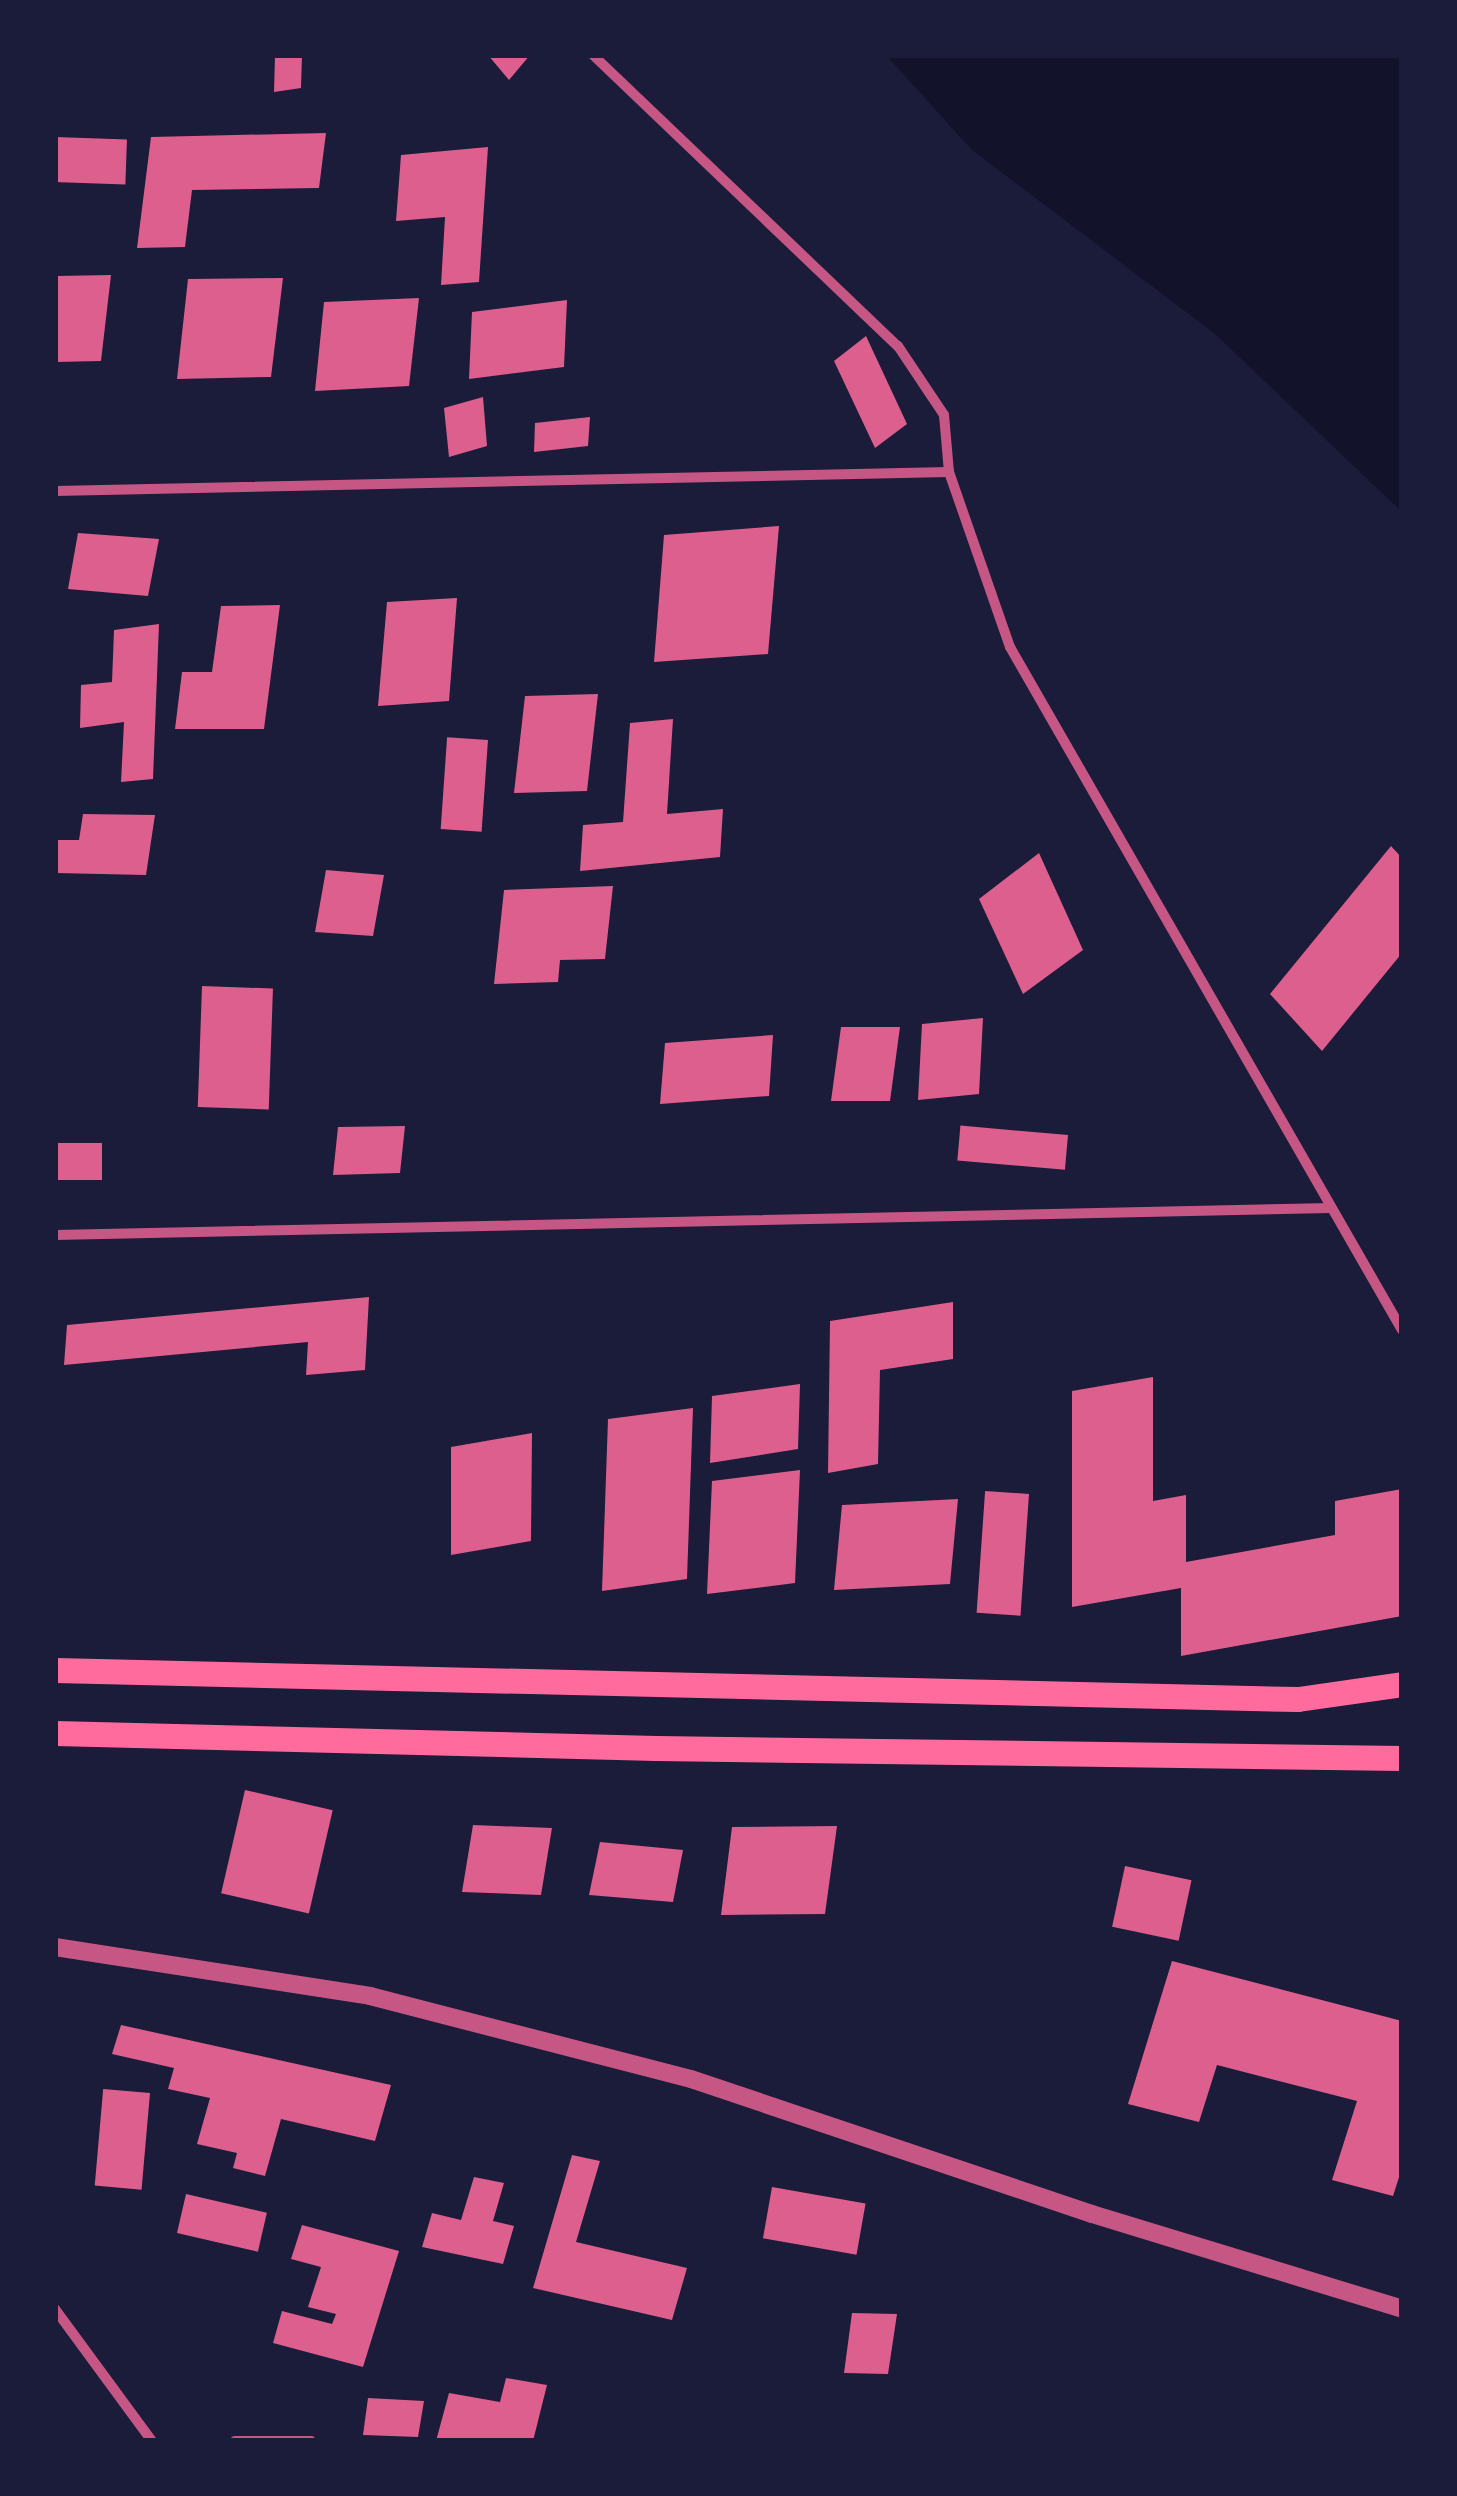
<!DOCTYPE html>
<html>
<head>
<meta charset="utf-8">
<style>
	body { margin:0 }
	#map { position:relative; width:1457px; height:2496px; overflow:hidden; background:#1b1b3a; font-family:Raleway,sans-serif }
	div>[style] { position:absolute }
	.water>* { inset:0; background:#12122b }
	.building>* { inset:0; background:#dd5f8e; transform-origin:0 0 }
	.minor>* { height:10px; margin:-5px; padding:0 5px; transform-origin:5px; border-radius:5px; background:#c65784 }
	.tertiary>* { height:18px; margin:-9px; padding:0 9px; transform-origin:9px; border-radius:9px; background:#c65784 }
	.primary>* { height:25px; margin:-12.5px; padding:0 12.5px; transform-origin:12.5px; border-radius:12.5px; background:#ff6b9d }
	span { translate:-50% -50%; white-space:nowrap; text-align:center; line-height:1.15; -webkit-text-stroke:8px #1b1b3a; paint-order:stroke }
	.frame { position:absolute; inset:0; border:58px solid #1b1b3a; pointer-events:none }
</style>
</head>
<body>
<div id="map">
	<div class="water">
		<div style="clip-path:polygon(886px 55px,1402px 55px,1402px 512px,1214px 333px,972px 150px)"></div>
	</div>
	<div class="building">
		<div style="clip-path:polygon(275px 55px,302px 55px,301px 88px,274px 92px)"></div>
		<div style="clip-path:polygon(488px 55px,530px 55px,509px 80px)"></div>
		<div style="clip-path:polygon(326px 133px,319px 188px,192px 190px,185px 247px,137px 248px,151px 137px)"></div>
		<div style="left:55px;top:137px;width:72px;height:45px;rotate:2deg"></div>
		<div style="clip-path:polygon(488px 147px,479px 282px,441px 285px,445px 217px,396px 221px,401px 155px)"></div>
		<div style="clip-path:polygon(111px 275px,101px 361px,55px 362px,55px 276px)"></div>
		<div style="clip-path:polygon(283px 278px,271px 377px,177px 379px,188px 279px)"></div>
		<div style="clip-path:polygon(419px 298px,409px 386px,315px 391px,324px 302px)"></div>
		<div style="clip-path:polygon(567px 300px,564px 367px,469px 379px,472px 312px)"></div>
		<div style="clip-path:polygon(866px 336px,907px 424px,875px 448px,834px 361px)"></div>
		<div style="clip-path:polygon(483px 397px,487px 446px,449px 457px,444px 408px)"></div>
		<div style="clip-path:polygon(590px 417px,588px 446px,534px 452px,535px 423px)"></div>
		<div style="clip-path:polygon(779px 526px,768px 654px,654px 662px,664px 535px)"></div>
		<div style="clip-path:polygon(78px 533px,159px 539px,148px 596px,68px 589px)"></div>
		<div style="clip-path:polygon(457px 598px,449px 701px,378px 706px,387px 602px)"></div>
		<div style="clip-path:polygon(280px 605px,264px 729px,175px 729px,182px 672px,212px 672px,221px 606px)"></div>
		<div style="clip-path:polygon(159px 624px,153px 779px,121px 782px,124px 722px,80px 728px,81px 685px,112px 682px,114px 630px)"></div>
		<div style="clip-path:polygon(598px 694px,587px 791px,514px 793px,525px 696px)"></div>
		<div style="clip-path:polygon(673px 719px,667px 814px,723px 809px,720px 857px,580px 871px,583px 825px,623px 822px,630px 723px)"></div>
		<div style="left:488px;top:740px;width:92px;height:41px;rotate:94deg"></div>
		<div style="clip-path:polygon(83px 814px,155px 815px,146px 875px,55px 873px,55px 840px,79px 840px)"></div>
		<div style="clip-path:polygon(1391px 846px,1402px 858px,1402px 953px,1322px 1051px,1270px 994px)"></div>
		<div style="clip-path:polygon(1039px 853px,1083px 950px,1023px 994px,979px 899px)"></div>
		<div style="clip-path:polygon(326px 870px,384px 875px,373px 936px,315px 932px)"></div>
		<div style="clip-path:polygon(613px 886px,605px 959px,560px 960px,558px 982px,494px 984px,504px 890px)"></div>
		<div style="left:202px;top:986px;width:71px;height:121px;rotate:2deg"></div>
		<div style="clip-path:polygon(983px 1018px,979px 1094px,918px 1100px,922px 1024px)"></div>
		<div style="clip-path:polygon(841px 1027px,900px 1027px,890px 1101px,831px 1101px)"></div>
		<div style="clip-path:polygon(773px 1035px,769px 1096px,660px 1104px,665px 1043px)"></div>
		<div style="clip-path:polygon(405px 1126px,400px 1173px,333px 1175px,338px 1127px)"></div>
		<div style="left:1068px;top:1135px;width:35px;height:108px;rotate:95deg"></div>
		<div style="left:55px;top:1143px;width:47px;height:37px"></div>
		<div style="clip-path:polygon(369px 1297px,365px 1370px,306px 1375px,308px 1342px,64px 1365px,67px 1325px)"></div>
		<div style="clip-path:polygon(953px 1302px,953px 1359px,880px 1370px,878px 1464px,828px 1473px,830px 1321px)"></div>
		<div style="clip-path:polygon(1153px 1377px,1153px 1501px,1186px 1495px,1186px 1562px,1335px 1535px,1335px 1501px,1402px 1489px,1402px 1616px,1181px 1656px,1181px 1588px,1072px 1607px,1072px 1391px)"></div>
		<div style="clip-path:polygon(800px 1384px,798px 1449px,710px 1463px,712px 1396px)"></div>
		<div style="clip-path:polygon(693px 1408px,687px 1579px,602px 1591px,608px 1419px)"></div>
		<div style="clip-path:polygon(532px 1433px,531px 1541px,451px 1555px,451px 1447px)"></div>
		<div style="clip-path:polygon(800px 1470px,795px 1583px,707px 1594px,712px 1481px)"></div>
		<div style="left:1029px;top:1494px;width:122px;height:44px;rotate:94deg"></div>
		<div style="clip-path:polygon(958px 1499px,950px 1584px,834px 1590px,842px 1505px)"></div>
		<div style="left:245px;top:1790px;width:90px;height:106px;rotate:13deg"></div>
		<div style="clip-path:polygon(473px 1825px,552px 1828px,541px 1895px,462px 1892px)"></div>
		<div style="clip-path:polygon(837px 1826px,825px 1914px,721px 1915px,732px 1827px)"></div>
		<div style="clip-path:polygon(600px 1842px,683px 1850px,673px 1902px,589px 1895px)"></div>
		<div style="left:1125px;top:1866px;width:68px;height:62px;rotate:12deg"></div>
		<div style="clip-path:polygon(1172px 1961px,1402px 2021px,1402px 2168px,1393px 2196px,1332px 2180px,1357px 2101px,1217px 2065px,1199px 2122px,1128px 2104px)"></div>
		<div style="clip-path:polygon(121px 2025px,391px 2085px,375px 2141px,281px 2119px,265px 2176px,233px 2168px,237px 2153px,197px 2144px,210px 2098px,168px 2089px,174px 2068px,112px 2054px)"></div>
		<div style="left:150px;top:2093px;width:97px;height:47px;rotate:95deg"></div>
		<div style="clip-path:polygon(572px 2155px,600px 2161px,576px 2242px,687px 2268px,672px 2320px,533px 2288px)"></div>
		<div style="clip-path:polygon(474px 2177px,504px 2183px,493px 2221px,514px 2226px,503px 2264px,422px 2247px,432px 2213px,461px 2220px)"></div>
		<div style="left:772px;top:2187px;width:95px;height:52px;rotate:10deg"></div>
		<div style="left:186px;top:2194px;width:83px;height:40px;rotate:13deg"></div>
		<div style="clip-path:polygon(302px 2225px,399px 2251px,363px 2367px,273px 2343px,282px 2311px,332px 2324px,336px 2314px,308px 2307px,321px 2267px,291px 2259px)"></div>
		<div style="clip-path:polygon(852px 2313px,897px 2314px,888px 2374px,844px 2373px)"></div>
		<div style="clip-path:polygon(506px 2378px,547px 2385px,533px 2441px,436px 2441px,449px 2393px,500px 2402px)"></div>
		<div style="clip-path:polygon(368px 2398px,424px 2401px,418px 2437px,363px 2435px)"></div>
	</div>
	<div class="minor">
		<div style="left:593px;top:55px;width:422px;rotate:43.7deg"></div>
		<div style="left:898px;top:346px;width:83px;rotate:56.3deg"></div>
		<div style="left:944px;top:415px;width:57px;rotate:85deg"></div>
		<div style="left:949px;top:472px;width:185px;rotate:70.8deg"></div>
		<div style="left:1010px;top:647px;width:787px;rotate:60.15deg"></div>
		<div style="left:55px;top:491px;width:894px;rotate:-1.22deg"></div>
		<div style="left:55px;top:1235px;width:1276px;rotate:-1.21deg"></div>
		<div style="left:55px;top:2309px;width:164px;rotate:53.7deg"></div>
		<div style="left:235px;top:2441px;width:76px"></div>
	</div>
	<div class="tertiary">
		<div style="left:55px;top:1947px;width:319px;rotate:8.8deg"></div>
		<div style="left:370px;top:1996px;width:332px;rotate:14.5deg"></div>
		<div style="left:691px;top:2079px;width:423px;rotate:18.6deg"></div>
		<div style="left:1092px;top:2214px;width:324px;rotate:17deg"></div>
	</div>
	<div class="primary">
		<div style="left:55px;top:1670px;width:1243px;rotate:1.34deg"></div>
		<div style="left:1298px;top:1699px;width:105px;rotate:-8.2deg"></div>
		<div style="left:55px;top:1733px;width:601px;rotate:1.43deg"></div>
		<div style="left:656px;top:1748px;width:746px;rotate:0.77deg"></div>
	</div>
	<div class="frame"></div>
</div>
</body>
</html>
